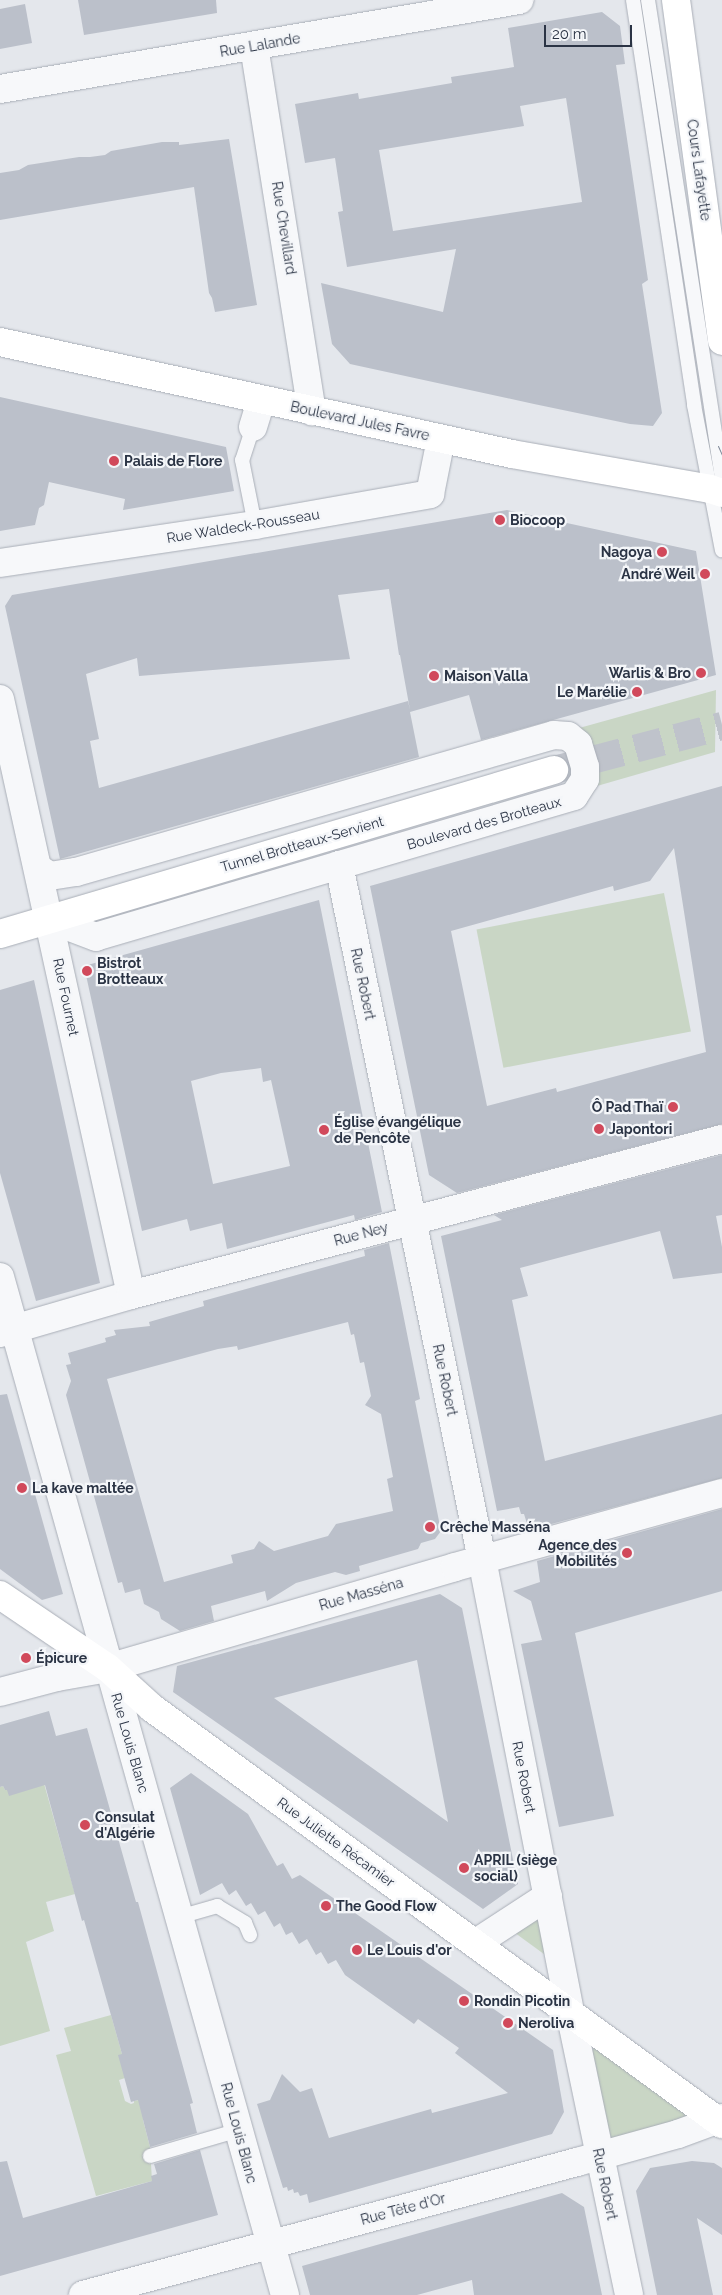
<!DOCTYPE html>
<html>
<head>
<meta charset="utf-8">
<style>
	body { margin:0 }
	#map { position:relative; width:722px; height:2295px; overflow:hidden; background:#e4e7ec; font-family:Raleway,sans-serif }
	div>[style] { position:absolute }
	.green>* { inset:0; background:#c9d6c5; transform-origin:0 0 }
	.building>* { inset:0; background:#bbc0ca }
	.secondary-tunnel>* { height:28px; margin-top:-14px; transform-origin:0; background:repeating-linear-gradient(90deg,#bfc3cb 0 28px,transparent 0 42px) }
	.roads { filter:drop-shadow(0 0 1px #a9aeb7) drop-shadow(0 0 1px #a9aeb7) }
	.service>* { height:14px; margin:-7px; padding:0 7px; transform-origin:7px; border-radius:7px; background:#f7f8fa }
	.minor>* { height:28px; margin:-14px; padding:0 14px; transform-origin:14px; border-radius:14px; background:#f7f8fa }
	.secondary>* { height:28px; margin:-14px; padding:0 14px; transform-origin:14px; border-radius:14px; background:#fff }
	.primary>* { height:28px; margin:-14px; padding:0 14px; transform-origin:14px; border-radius:14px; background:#fff }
	.tram>* { height:1px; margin:-0.5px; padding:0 0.5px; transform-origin:0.5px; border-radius:0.5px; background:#7d8696 }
	.dots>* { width:14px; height:14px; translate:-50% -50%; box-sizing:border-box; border:2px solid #f4f6f9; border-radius:50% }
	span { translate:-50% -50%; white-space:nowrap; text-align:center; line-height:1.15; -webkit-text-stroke:4.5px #f4f6f9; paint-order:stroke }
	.street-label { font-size:14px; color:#2b3445 }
	.poi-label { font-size:14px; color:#2b3445; font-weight:700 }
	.left { translate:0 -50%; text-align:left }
	.right { translate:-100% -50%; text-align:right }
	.scale { position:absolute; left:544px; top:25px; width:88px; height:22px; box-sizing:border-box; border:2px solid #2b3445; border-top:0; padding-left:6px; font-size:15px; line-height:18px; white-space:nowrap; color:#2b3445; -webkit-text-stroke:4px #f4f6f9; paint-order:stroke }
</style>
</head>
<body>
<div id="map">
	<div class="green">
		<div style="clip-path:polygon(716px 690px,715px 752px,590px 788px,572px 730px)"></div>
		<div style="left:664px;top:893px;width:141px;height:191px;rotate:79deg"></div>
		<div style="clip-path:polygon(43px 1780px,75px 1894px,46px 1902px,54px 1931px,26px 1942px,50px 2031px,0 2046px,0 1787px,3px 1786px,5px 1790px)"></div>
		<div style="clip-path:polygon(539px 1911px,548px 1957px,511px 1930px)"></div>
		<div style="clip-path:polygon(111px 2015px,122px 2054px,125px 2078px,119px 2080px,125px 2101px,131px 2104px,134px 2103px,134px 2101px,147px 2098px,143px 2120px,150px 2147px,152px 2181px,96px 2196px,56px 2055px,71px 2051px,64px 2028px)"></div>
		<div style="clip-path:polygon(594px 2048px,686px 2111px,687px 2116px,684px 2120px,610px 2139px,591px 2051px)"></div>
	</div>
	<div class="building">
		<div style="clip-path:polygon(78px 0,216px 0,217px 13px,84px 35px)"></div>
		<div style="clip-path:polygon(25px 4px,32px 43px,0 49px,0 9px)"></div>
		<div style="clip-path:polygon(evenodd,602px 12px,620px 26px,625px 64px,616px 65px,648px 280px,642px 284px,662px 413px,653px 426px,630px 424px,534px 404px,350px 364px,332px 344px,321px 283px,443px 312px,456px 249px,347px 267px,338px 212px,343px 211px,335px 158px,305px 163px,295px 104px,358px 93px,359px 99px,452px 83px,451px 77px,514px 67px,508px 28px,602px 12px,566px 98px,582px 202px,393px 231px,379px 150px,524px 126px,520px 106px,566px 98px)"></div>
		<div style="clip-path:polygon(229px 139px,257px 305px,215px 312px,212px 298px,209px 293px,194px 187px,0 220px,0 173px,19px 170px,28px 165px,79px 157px,90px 157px,105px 155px,111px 151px,162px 142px,179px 142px,179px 145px)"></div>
		<div style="clip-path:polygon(0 397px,226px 447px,234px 491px,123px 510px,125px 499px,49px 482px,44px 505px,39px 508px,35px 525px,0 531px)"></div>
		<div style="clip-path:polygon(evenodd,507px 510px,696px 551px,716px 675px,481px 740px,469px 695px,410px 712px,419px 757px,60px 859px,5px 606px,12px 595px,507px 510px,389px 589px,399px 655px,400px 655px,410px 710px,408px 701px,99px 788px,90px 741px,99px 739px,86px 674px,137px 658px,139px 676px,350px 659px,338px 595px,389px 589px)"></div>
		<div style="clip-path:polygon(evenodd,722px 786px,722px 1124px,457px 1193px,429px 1175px,370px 886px,722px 786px,674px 848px,706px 1052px,557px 1092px,556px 1088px,487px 1106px,451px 931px,613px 886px,614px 891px,650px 881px,674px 848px)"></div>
		<div style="clip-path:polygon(evenodd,319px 900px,382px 1212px,355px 1220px,354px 1215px,227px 1249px,222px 1223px,190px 1231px,187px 1219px,142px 1231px,84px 966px,319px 900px,261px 1068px,263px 1082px,271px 1080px,290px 1166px,213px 1184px,191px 1081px,221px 1073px,261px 1068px)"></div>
		<div style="clip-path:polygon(34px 980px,100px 1283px,36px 1301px,0 1173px,0 990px)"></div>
		<div style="clip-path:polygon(722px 1155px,722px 1215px,716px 1216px,722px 1247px,722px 1273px,673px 1279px,660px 1231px,520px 1268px,528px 1296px,512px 1300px,545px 1461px,722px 1414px,722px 1478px,529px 1530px,524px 1514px,521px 1514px,519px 1507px,497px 1511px,441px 1236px,502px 1220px,494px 1215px)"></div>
		<div style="clip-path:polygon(evenodd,389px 1243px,420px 1399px,415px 1401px,441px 1531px,435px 1539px,421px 1543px,418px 1549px,359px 1566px,360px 1571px,346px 1575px,335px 1572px,296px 1583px,267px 1601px,265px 1591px,211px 1606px,214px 1621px,180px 1631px,161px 1619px,159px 1612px,144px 1604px,140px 1589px,125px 1593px,122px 1582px,118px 1583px,66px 1395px,71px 1381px,66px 1365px,71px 1364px,68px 1353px,106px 1342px,105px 1338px,116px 1335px,114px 1330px,150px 1326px,149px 1322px,204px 1306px,203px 1301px,365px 1256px,364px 1250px,389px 1243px,348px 1322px,351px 1335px,354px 1334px,360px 1363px,364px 1362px,371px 1396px,365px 1405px,381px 1414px,393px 1477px,387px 1479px,393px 1511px,336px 1524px,328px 1536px,274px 1551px,259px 1541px,254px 1549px,231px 1555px,233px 1563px,164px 1582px,107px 1379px,218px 1349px,237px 1346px,238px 1350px,348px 1322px)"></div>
		<div style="clip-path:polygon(7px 1394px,63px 1594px,42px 1600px,0 1569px,0 1395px)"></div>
		<div style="clip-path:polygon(722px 1509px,722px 1591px,575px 1633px,614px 1816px,559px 1827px,521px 1644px,542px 1640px,531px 1601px,513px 1591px,540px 1582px,537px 1561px)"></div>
		<div style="clip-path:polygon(evenodd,440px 1594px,462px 1608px,518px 1884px,483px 1909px,173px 1692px,177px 1666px,440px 1594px,417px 1660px,421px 1682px,448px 1822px,274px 1698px,417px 1660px)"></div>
		<div style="clip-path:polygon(49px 1711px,56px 1736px,87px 1728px,136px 1902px,138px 1902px,193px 2103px,190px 2104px,197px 2133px,150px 2147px,138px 2100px,131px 2102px,118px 2055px,122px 2054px,84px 1920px,82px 1921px,45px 1785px,9px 1796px,7px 1790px,5px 1790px,3px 1786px,0 1787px,0 1725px)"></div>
		<div style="clip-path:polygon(191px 1773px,248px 1814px,277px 1866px,283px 1863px,292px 1879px,300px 1875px,553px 2050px,564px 2112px,552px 2134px,309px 2203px,307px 2194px,300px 2196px,298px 2192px,294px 2193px,293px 2189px,288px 2191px,287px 2187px,283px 2188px,257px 2104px,270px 2100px,282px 2074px,300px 2092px,312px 2088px,329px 2138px,431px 2109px,432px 2113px,508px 2093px,455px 2053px,459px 2048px,418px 2019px,414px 2024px,345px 1975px,336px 1960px,328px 1964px,321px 1952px,316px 1955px,307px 1939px,299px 1944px,292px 1932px,286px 1935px,280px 1923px,274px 1927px,265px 1911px,258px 1915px,251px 1903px,246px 1906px,236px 1890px,229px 1895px,222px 1883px,200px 1895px,170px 1788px)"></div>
		<div style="clip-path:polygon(200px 2150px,218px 2215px,0 2276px,0 2162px,7px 2161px,23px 2218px,152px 2181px,151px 2176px,157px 2174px,154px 2164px)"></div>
		<div style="clip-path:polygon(692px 2161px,714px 2163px,722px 2168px,722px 2235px,697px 2218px,713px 2295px,657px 2295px,636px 2191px,650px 2168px)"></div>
		<div style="clip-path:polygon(562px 2193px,584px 2207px,602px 2295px,474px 2295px,472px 2280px,417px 2295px,310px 2295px,302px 2266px)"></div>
	</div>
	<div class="secondary-tunnel">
		<div style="left:554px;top:770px;width:174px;rotate:-14.7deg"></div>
	</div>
	<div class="roads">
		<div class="service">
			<div style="left:633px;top:0;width:410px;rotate:81.4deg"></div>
			<div style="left:694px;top:405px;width:148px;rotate:79.1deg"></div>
			<div style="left:648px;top:0;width:482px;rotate:81.2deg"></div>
			<div style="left:253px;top:427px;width:35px;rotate:108deg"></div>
			<div style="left:242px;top:460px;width:66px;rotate:78.7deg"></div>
			<div style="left:179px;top:1917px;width:40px;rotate:-16deg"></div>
			<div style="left:217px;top:1906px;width:33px;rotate:31deg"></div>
			<div style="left:245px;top:1923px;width:13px;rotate:67deg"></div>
			<div style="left:150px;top:2156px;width:93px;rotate:-16.3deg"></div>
		</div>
		<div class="minor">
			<div style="left:254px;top:46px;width:370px;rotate:81deg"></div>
			<div style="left:0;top:89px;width:527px;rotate:-9.73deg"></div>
			<div style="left:253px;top:427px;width:28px;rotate:-73deg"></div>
			<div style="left:0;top:563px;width:258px;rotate:-8.5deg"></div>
			<div style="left:255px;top:525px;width:178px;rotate:-10deg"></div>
			<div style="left:430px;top:494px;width:56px;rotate:-78.7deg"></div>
			<div style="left:0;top:699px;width:610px;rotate:77.6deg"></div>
			<div style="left:339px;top:865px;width:709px;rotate:78.36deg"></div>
			<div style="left:482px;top:1559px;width:461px;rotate:79deg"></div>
			<div style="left:570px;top:2012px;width:289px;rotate:78.2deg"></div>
			<div style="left:38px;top:868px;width:14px;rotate:34deg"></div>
			<div style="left:50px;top:876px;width:26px;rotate:-9deg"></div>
			<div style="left:76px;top:872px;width:497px;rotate:-16deg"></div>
			<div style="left:554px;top:735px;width:14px;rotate:4deg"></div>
			<div style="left:568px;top:736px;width:13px;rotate:39deg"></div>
			<div style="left:578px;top:744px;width:24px;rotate:73deg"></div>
			<div style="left:585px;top:767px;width:12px;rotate:90deg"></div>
			<div style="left:585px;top:779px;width:20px;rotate:123deg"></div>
			<div style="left:574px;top:796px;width:498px;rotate:163.6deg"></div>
			<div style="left:96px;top:937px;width:50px;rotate:-159deg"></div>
			<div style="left:0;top:1277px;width:1057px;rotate:74.36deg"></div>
			<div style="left:0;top:1333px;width:136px;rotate:-16.2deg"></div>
			<div style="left:131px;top:1295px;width:611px;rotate:-14.79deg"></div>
			<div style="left:0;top:1692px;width:59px;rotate:-14.7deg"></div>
			<div style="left:57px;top:1677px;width:52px;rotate:-10deg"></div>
			<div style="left:108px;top:1668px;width:361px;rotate:-16.2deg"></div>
			<div style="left:455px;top:1567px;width:277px;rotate:-15.5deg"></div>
			<div style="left:476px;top:1943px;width:86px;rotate:-33.1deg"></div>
			<div style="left:83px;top:2295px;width:512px;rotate:-15.07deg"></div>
			<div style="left:577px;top:2162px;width:105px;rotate:-15.5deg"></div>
			<div style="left:678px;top:2134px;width:47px;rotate:-20deg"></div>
		</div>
		<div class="secondary">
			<div style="left:676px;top:0;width:344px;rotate:82.3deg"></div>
			<div style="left:0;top:934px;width:578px;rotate:-16.49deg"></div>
			<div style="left:0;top:1595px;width:130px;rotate:34.1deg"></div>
			<div style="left:108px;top:1668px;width:59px;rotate:42.3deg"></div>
			<div style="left:152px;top:1708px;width:706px;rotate:36.12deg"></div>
		</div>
		<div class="primary">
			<div style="left:0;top:342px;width:524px;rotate:12.34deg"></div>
			<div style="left:512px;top:454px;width:201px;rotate:10deg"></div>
			<div style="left:710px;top:489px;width:13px;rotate:18deg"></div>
		</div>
	</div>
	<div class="tram">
		<div style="left:718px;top:446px;width:10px;rotate:66deg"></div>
	</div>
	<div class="dots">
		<div style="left:114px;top:461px;background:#d1495b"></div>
		<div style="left:500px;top:520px;background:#d1495b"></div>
		<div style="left:662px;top:552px;background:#d1495b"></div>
		<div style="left:705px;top:574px;background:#d1495b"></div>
		<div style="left:701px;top:673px;background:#d1495b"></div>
		<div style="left:434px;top:676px;background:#d1495b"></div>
		<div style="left:637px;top:692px;background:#d1495b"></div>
		<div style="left:87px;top:971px;background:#d1495b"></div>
		<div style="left:673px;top:1107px;background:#d1495b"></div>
		<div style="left:599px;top:1129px;background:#d1495b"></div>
		<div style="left:324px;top:1130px;background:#d1495b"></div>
		<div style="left:22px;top:1488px;background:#d1495b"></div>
		<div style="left:430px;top:1527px;background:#d1495b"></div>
		<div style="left:627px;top:1553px;background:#d1495b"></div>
		<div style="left:26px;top:1658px;background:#d1495b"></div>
		<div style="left:85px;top:1825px;background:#d1495b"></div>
		<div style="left:464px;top:1868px;background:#d1495b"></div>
		<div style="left:326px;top:1906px;background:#d1495b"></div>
		<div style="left:357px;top:1950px;background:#d1495b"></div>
		<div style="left:464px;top:2001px;background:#d1495b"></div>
		<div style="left:508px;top:2023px;background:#d1495b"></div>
	</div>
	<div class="street-label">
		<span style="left:260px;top:45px;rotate:-10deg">Rue Lalande</span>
		<span style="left:699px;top:170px;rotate:82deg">Cours Lafayette</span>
		<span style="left:284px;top:228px;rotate:81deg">Rue Chevillard</span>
		<span style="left:360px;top:421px;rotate:12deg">Boulevard Jules Favre</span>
		<span style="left:243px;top:526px;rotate:-9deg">Rue Waldeck-Rousseau</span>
		<span style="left:484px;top:823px;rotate:-16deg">Boulevard des Brotteaux</span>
		<span style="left:302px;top:844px;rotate:-16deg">Tunnel Brotteaux-Servient</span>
		<span style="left:363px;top:984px;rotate:78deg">Rue Robert</span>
		<span style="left:66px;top:997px;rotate:78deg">Rue Fournet</span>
		<span style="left:361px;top:1234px;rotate:-15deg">Rue Ney</span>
		<span style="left:445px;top:1380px;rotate:78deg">Rue Robert</span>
		<span style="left:361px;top:1594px;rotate:-16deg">Rue Masséna</span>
		<span style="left:130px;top:1743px;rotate:74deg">Rue Louis Blanc</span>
		<span style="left:524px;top:1777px;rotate:79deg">Rue Robert</span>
		<span style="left:336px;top:1842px;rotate:36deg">Rue Juliette Récamier</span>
		<span style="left:239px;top:2133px;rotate:75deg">Rue Louis Blanc</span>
		<span style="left:605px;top:2184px;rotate:78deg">Rue Robert</span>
		<span style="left:403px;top:2209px;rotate:-15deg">Rue Tête d'Or</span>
	</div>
	<div class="poi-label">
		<span class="left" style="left:124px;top:461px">Palais de Flore</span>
		<span class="left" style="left:510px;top:520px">Biocoop</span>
		<span class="right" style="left:652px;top:552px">Nagoya</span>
		<span class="right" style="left:695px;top:574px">André Weil</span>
		<span class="right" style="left:691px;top:673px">Warlis &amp; Bro</span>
		<span class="left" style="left:444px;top:676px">Maison Valla</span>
		<span class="right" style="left:627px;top:692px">Le Marélie</span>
		<span class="left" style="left:97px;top:971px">Bistrot<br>Brotteaux</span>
		<span class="right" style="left:663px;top:1107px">Ô Pad Thaï</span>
		<span class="left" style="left:334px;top:1130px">Église évangélique<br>de Pencôte</span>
		<span class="left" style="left:609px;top:1129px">Japontori</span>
		<span class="left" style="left:32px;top:1488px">La kave maltée</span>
		<span class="left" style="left:440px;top:1527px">Crêche Masséna</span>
		<span class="right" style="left:617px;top:1553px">Agence des<br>Mobilités</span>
		<span class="left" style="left:36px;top:1658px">Épicure</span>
		<span class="left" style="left:95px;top:1825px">Consulat<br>d'Algérie</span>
		<span class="left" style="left:474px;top:1868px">APRIL (siège<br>social)</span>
		<span class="left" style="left:336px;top:1906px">The Good Flow</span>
		<span class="left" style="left:367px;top:1950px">Le Louis d'or</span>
		<span class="left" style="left:474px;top:2001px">Rondin Picotin</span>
		<span class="left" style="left:518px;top:2023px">Neroliva</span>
	</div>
	<div class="scale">20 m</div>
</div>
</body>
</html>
